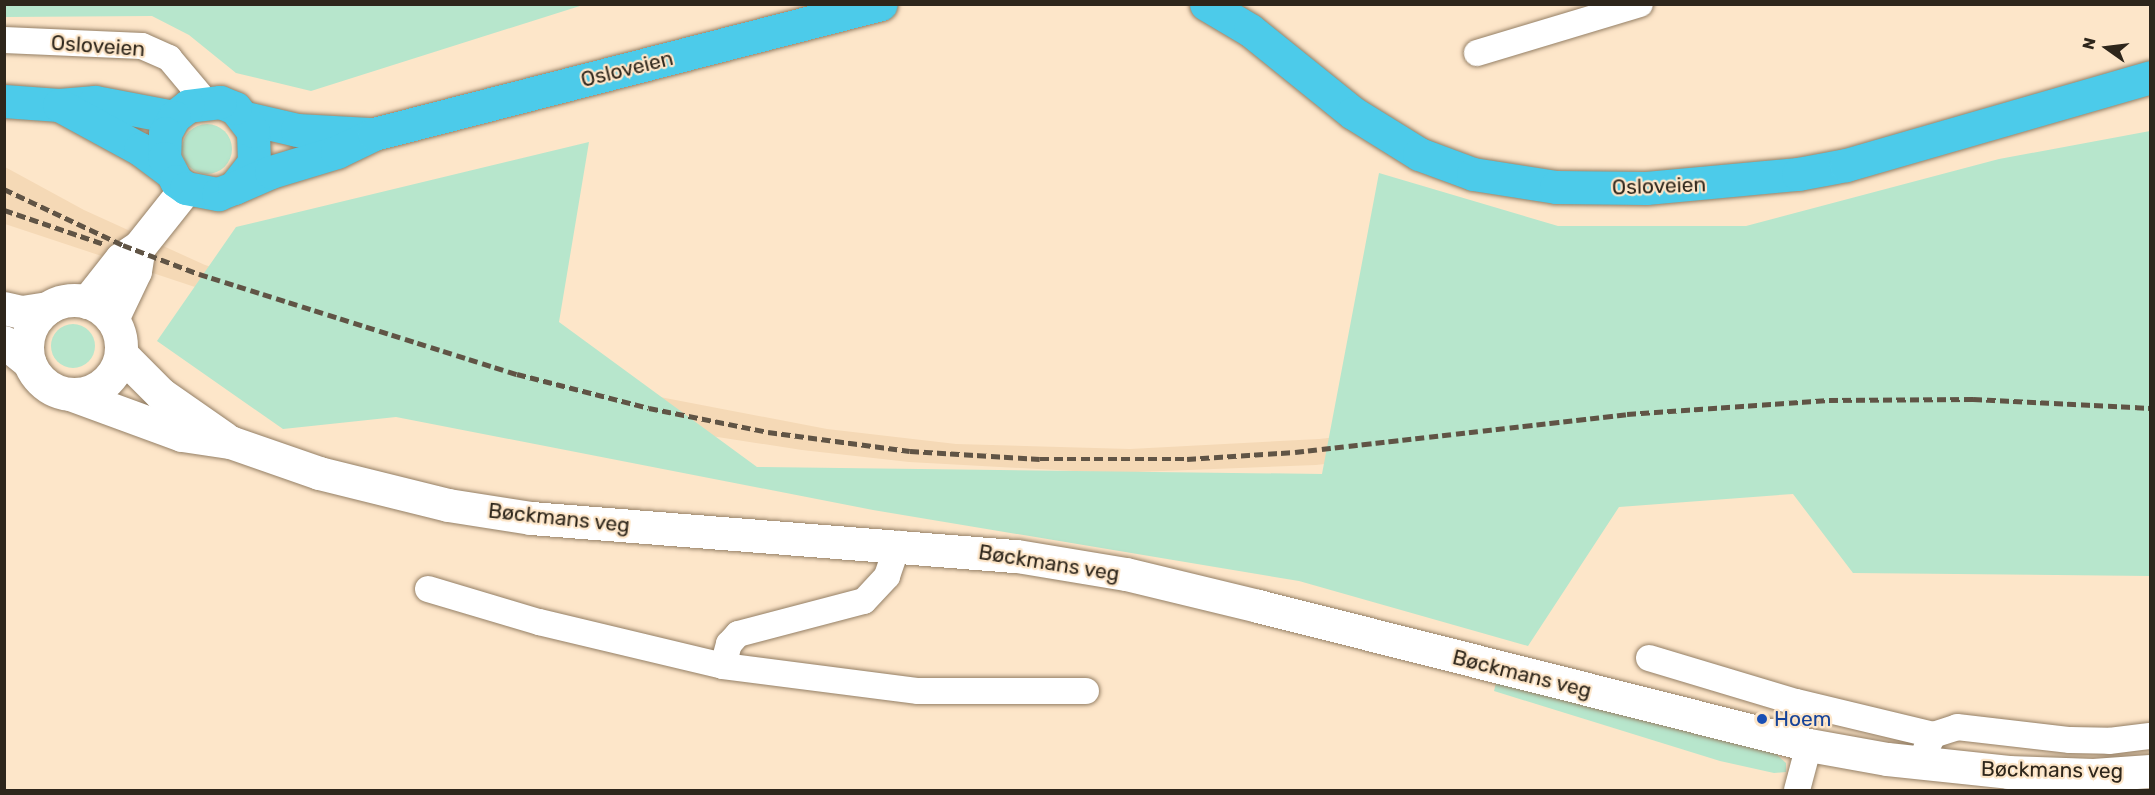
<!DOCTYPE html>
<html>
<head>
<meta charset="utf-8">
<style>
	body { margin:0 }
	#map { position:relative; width:2155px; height:795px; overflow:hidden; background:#fde6c9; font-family:Rubik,sans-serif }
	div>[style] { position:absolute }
	.built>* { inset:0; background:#f5d9b6 }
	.green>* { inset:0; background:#b7e6cc }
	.round { border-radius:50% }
	.roads { filter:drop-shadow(0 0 2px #947f65) drop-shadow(0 0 2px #947f65) }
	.minor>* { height:26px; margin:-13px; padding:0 13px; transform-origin:13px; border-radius:13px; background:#fff }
	.tertiary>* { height:33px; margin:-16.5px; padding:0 16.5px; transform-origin:16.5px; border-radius:16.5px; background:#fff }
	.secondary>* { height:33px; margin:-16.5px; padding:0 16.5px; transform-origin:16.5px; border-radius:16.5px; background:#fff }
	.secondary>.ring { margin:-16.5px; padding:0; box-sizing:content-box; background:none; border:33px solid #fff; border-radius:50% }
	.trunk>* { height:33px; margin:-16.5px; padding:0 16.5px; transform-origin:16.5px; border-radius:16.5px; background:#4ccbea }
	.rail>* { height:4.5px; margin-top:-2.25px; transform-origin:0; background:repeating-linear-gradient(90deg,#605445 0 9px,transparent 0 13.5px) }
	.dots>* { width:16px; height:16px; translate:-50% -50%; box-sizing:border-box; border:3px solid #fde6c9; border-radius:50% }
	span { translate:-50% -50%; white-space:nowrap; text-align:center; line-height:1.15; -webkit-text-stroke:4.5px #fde6c9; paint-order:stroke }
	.street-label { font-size:21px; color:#2e261b }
	.transit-label { font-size:21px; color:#164399 }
	.left { translate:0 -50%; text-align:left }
	.frame { position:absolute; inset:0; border:6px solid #2e261b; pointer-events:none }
	.north { position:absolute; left:2077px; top:18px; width:60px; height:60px; -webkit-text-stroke:4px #fde6c9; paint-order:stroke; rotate:284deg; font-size:16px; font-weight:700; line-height:24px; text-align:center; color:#2e261b }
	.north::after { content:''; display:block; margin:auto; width:21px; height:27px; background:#2e261b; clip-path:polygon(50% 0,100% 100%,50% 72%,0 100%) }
</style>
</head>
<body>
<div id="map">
	<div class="built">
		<div style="clip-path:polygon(5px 167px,84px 210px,205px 265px,532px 366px,639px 393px,827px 429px,956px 444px,1130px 449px,1319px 439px,1737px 393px,1731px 417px,1316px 465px,1111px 473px,909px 462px,802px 450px,679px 431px,361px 342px,5px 224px)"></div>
	</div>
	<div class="green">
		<div style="clip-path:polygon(4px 5px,5px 4px,583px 5px,311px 91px,236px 73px,189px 35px,152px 16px,5px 17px)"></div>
		<div class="round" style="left:182px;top:124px;width:50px;height:50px"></div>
		<div style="clip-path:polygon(2150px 131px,2150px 576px,1853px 573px,1793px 494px,1619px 507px,1528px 646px,1299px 581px,873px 510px,396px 417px,283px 429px,157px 341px,236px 227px,589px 142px,559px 322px,757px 467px,1322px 474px,1379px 173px,1558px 226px,1746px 226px,1999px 159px)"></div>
		<div class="round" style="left:51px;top:324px;width:44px;height:44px"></div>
		<div style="clip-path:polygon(1496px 683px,1776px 754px,1786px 763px,1786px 772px,1774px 773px,1720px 761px,1494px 691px)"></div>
	</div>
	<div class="roads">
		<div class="minor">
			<div style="left:4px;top:40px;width:138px;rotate:2.5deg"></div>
			<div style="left:142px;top:46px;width:30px;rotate:24deg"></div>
			<div style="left:169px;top:58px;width:56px;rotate:50.1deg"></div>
			<div style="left:1477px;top:53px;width:170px;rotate:-16.7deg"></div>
			<div style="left:428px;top:589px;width:116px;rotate:16.6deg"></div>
			<div style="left:539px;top:622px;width:189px;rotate:13.4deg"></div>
			<div style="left:723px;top:666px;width:23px;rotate:-75deg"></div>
			<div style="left:729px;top:644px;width:13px;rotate:-48deg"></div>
			<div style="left:738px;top:634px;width:130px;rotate:-14.7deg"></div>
			<div style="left:864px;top:601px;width:34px;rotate:-47deg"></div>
			<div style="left:887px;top:576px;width:34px;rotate:-71deg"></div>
			<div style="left:1649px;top:658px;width:153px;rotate:16.7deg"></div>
			<div style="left:1796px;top:702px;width:141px;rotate:13.5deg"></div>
			<div style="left:723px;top:666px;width:197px;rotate:7.3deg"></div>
			<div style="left:918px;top:691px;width:168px"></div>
			<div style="left:1926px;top:749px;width:16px;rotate:-63deg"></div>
			<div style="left:1933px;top:735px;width:25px;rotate:-18deg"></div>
			<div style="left:1957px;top:727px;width:114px;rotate:6.6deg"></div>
			<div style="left:2070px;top:740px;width:39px;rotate:1deg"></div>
			<div style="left:2109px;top:741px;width:41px;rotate:-7deg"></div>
			<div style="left:1797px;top:790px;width:47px;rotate:-75.1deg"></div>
		</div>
		<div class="tertiary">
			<div style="left:4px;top:308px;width:18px;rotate:13deg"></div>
			<div style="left:22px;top:312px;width:26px;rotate:-9deg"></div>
			<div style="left:4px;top:342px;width:33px;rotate:39deg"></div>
		</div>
		<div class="secondary">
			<div class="ring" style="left:27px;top:300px;width:61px;height:61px"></div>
			<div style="left:87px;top:302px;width:55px;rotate:-51.7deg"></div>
			<div style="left:121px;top:259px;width:22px;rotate:-34deg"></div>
			<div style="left:139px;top:247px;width:75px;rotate:-51.5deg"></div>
			<div style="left:112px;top:319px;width:53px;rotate:-64.4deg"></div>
			<div style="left:135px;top:271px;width:24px;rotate:-81deg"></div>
			<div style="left:121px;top:354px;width:57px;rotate:45deg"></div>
			<div style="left:161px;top:394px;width:77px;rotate:34.9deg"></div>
			<div style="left:70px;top:394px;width:119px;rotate:20.1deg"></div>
			<div style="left:182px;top:435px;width:49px;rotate:8.3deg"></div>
			<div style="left:230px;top:442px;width:94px;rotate:19.2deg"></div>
			<div style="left:319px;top:473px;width:133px;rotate:13.9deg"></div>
			<div style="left:448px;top:505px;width:84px;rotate:8.9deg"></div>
			<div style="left:531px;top:518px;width:487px;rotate:4.5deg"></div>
			<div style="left:1017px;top:556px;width:110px;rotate:9.4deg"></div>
			<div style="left:1126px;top:574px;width:136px;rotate:13.6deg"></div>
			<div style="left:1258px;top:606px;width:568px;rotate:14.16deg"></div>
			<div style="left:1809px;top:745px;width:79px;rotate:10.2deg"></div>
			<div style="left:1887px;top:759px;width:122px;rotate:6.1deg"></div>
			<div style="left:2008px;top:772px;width:85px;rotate:2deg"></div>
			<div style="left:2093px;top:775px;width:57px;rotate:-4deg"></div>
		</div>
		<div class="trunk">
			<div style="left:1206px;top:4px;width:51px;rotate:30.6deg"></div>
			<div style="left:1250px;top:30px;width:132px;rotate:38.9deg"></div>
			<div style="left:1353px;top:113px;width:78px;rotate:31.8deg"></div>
			<div style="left:1419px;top:154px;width:58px;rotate:20.3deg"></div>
			<div style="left:1473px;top:174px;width:84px;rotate:8.9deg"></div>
			<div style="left:1556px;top:187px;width:90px;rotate:0.6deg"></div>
			<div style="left:1646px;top:188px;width:153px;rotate:-5.3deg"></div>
			<div style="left:1798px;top:174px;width:49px;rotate:-10.6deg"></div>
			<div style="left:1846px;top:165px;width:316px;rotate:-16.1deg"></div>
			<div style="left:4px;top:101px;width:55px;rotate:4.2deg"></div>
			<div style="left:59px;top:105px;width:36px;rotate:-5deg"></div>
			<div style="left:95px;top:102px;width:80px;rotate:10.8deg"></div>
			<div style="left:59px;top:105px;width:92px;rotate:28.5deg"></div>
			<div style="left:140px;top:149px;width:35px;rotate:37deg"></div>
			<div style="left:246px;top:118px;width:52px;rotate:13.2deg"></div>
			<div style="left:297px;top:130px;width:72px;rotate:3.2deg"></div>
			<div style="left:234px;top:188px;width:33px;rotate:-52deg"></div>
			<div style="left:254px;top:162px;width:31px;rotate:-92deg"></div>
			<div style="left:253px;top:131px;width:29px;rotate:-128deg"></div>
			<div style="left:235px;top:108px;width:16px;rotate:-158deg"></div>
			<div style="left:220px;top:102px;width:32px;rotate:173deg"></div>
			<div style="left:188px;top:106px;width:18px;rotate:142deg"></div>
			<div style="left:174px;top:117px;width:18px;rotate:119deg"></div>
			<div style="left:165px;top:133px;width:25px;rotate:92deg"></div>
			<div style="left:164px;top:158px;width:26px;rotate:62deg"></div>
			<div style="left:176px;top:181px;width:12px;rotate:35deg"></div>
			<div style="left:186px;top:188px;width:33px;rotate:11deg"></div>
			<div style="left:218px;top:194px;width:17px;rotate:-21deg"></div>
			<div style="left:234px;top:188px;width:40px;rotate:-23.4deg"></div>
			<div style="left:271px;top:172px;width:69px;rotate:-16.9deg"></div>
			<div style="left:337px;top:152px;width:41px;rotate:-25.9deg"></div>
			<div style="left:374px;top:134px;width:523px;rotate:-14.38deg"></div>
		</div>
	</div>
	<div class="rail">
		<div style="left:4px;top:189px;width:132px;rotate:25.2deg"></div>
		<div style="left:123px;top:245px;width:81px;rotate:20.9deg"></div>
		<div style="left:199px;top:274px;width:333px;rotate:17.5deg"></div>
		<div style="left:517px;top:374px;width:136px;rotate:14.4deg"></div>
		<div style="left:649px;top:408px;width:121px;rotate:11.4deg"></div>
		<div style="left:768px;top:432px;width:143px;rotate:7.6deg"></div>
		<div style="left:910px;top:451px;width:130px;rotate:3.5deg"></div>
		<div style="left:1040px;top:459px;width:147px"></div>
		<div style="left:1187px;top:459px;width:108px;rotate:-3.7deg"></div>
		<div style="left:1295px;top:452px;width:334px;rotate:-6.5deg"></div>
		<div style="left:1627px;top:414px;width:202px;rotate:-4deg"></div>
		<div style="left:1829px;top:400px;width:144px;rotate:-0.4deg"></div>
		<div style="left:1973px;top:399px;width:177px;rotate:2.9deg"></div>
		<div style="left:4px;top:210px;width:106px;rotate:18.8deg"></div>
	</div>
	<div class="dots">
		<div style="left:1762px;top:719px;background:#1a4fb4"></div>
	</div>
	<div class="street-label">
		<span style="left:98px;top:46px;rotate:4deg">Osloveien</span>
		<span style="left:627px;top:69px;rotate:-14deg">Osloveien</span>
		<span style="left:1659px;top:186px;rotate:-2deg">Osloveien</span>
		<span style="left:559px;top:518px;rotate:6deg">Bøckmans veg</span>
		<span style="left:1049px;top:563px;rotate:9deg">Bøckmans veg</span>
		<span style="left:1522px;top:674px;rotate:14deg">Bøckmans veg</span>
		<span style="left:2052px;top:770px;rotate:1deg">Bøckmans veg</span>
	</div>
	<div class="transit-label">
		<span class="left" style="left:1774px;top:719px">Hoem</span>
	</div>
	<div class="frame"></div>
	<div class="north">N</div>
</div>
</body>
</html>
